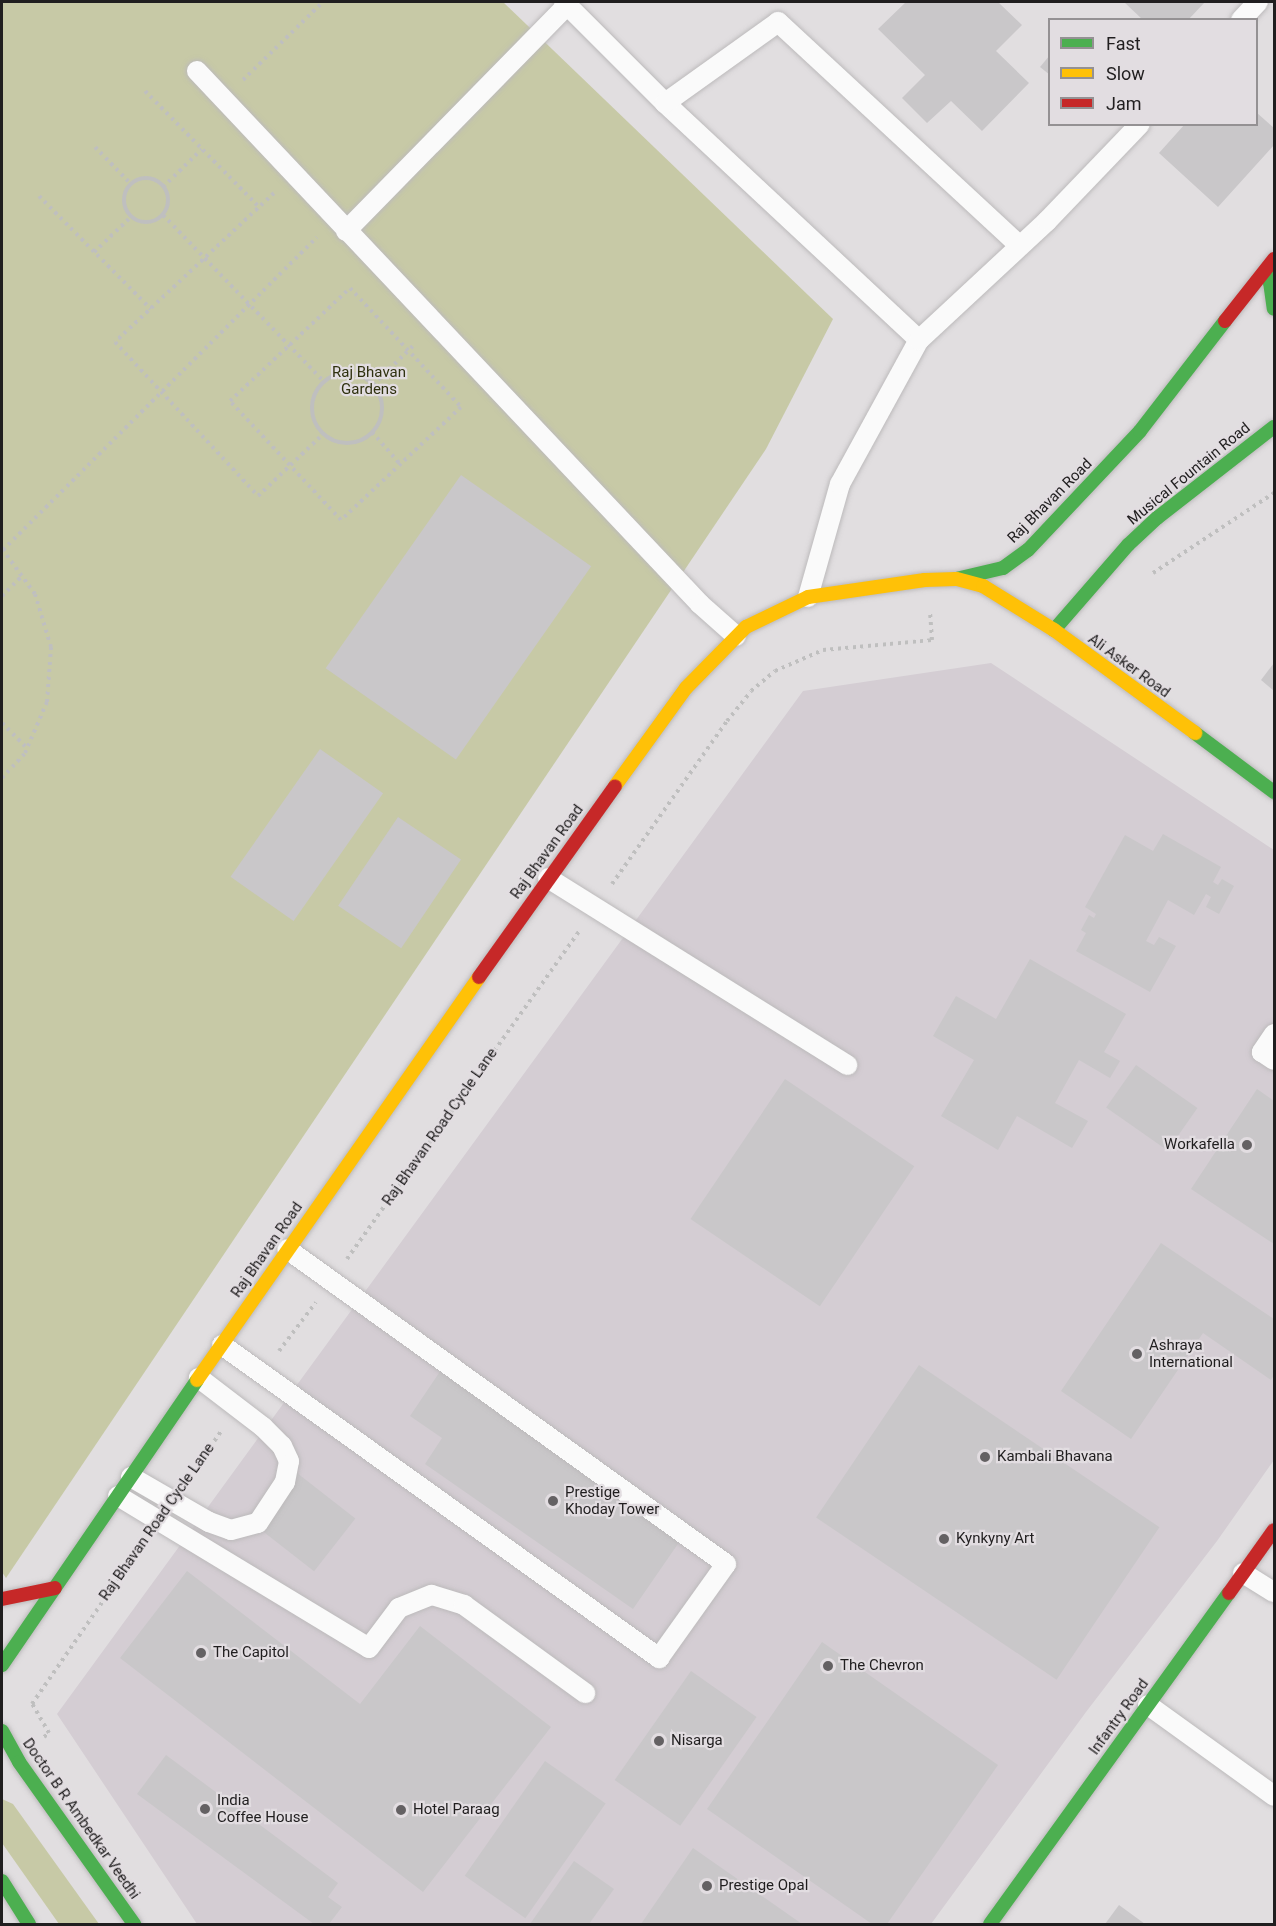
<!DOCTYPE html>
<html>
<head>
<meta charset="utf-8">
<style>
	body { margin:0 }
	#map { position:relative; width:1276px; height:1926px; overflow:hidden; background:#e1dee0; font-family:Roboto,sans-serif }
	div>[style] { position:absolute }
	.built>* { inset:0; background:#d4cdd3 }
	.green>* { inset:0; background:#c7c9a6 }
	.building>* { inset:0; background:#c9c7c9; transform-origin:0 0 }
	.path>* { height:4px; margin-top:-2px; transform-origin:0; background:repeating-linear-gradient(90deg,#bfbfbf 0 3px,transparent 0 7.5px) }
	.path>.ring { margin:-2px; padding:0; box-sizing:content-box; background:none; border:4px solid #bfbfbf; border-radius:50% }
	.roads { filter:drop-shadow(0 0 2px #bcbabb) drop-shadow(0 0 2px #bcbabb) }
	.lane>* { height:20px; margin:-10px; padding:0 10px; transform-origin:10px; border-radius:10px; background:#fafafa }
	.fast>* { height:14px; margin:-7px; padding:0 7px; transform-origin:7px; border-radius:7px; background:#4caf50 }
	.slow>* { height:14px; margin:-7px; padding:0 7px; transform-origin:7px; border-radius:7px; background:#ffc107 }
	.jam>* { height:14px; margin:-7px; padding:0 7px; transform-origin:7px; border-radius:7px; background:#c62828 }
	.dots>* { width:16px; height:16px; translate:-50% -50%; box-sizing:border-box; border:3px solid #e2dde1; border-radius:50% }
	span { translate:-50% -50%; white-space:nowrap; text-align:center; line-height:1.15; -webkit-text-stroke:4.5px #e2dde1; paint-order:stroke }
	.park-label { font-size:15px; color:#2f310f }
	.street-label { font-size:15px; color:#201e1f }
	.poi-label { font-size:15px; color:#201e1f }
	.right { translate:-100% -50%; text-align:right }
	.left { translate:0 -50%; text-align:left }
	.frame { position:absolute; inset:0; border:3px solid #201e1f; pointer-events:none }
	.legend { position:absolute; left:1048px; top:18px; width:210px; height:108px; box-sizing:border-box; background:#e2dde1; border:2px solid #949193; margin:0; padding:8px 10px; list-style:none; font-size:18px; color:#201e1f }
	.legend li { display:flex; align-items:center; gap:12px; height:30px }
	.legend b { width:30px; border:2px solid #949193 }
</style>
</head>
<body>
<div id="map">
	<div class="built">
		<div style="clip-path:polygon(991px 663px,1274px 850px,1274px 1460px,1217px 1541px,1086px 1712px,931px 1924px,197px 1924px,57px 1714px,803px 691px)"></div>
	</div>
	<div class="green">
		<div style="clip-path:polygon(2px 2px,503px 2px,833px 319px,766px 449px,6px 1578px,2px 1572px)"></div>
		<div style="clip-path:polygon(2px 1799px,13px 1804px,99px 1924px,59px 1924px,2px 1843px)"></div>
	</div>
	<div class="building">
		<div style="clip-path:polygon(906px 2px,998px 2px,1022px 25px,996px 51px,1029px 83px,982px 131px,951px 101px,927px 123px,902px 98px,925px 75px,878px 29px)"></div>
		<div style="clip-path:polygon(1124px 2px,1205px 2px,1188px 20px,1143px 20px)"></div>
		<div style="clip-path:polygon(1050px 55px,1050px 75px,1040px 67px)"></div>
		<div style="clip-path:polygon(1256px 112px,1274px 128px,1274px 145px,1218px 207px,1159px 153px,1185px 124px,1256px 124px)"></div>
		<div style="left:461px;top:475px;width:159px;height:236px;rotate:35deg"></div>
		<div style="clip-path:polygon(1274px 663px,1274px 691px,1261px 680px)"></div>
		<div style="left:320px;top:749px;width:77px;height:156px;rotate:35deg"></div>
		<div style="left:398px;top:817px;width:76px;height:107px;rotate:34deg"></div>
		<div style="clip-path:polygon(1163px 834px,1221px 867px,1213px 882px,1218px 885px,1222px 879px,1234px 886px,1219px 914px,1206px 907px,1211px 897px,1206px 894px,1194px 915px,1168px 900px,1146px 941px,1154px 945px,1159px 937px,1176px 946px,1150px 992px,1076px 951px,1086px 933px,1081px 930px,1089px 915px,1094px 918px,1096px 914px,1085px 907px,1125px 835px,1153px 851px)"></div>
		<div style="clip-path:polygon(1030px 959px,1126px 1014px,1104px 1052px,1120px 1061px,1110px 1078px,1079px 1060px,1055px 1103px,1088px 1121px,1072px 1148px,1017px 1116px,998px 1150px,941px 1116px,974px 1060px,933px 1036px,956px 996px,996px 1019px)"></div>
		<div style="left:1136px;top:1065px;width:75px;height:52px;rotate:35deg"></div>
		<div style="left:785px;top:1079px;width:156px;height:169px;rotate:34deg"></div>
		<div style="clip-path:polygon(1257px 1089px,1274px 1101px,1274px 1244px,1191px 1189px)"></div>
		<div style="clip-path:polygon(1161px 1243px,1274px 1319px,1274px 1375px,1271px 1380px,1203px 1333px,1131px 1439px,1061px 1391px)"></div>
		<div style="left:919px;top:1365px;width:290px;height:184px;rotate:34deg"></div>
		<div style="clip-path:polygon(441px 1370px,682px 1538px,633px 1609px,425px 1464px,442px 1438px,410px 1416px)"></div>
		<div style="left:297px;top:1473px;width:74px;height:67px;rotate:38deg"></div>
		<div style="clip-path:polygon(187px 1571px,360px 1704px,420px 1626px,551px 1727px,423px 1892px,120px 1658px)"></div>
		<div style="clip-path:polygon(822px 1642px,998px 1765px,887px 1924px,872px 1924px,707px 1809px)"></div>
		<div style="left:691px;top:1671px;width:80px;height:133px;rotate:35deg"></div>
		<div style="clip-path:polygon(166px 1755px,338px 1883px,328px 1897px,342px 1907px,329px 1924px,314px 1924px,137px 1794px)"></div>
		<div style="left:545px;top:1761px;width:74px;height:140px;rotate:35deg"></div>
		<div style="clip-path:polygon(693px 1848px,802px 1924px,641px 1924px)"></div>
		<div style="clip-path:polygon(574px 1861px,614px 1889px,589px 1924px,530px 1924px)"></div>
		<div style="clip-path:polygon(1119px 1905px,1145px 1924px,1105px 1924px)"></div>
	</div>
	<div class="path">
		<div style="left:243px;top:80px;width:112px;rotate:-44.3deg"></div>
		<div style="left:145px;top:91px;width:163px;rotate:45.5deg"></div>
		<div style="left:95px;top:147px;width:53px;rotate:45.8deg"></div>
		<div class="ring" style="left:124px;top:178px;width:40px;height:40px"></div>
		<div style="left:163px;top:187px;width:54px;rotate:-44.3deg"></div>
		<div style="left:274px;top:193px;width:218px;rotate:136.9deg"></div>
		<div style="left:115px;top:342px;width:210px;rotate:47.1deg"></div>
		<div style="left:258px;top:496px;width:90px;rotate:-43.6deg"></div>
		<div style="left:39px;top:196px;width:159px;rotate:45.3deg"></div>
		<div style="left:163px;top:215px;width:232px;rotate:46deg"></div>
		<div style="left:94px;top:252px;width:52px;rotate:-43.5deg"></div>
		<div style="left:350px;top:288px;width:163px;rotate:47deg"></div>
		<div style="left:461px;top:407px;width:165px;rotate:136.7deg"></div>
		<div style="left:341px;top:520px;width:163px;rotate:-133deg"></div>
		<div style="left:230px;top:401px;width:165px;rotate:-43.3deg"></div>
		<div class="ring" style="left:312px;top:373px;width:66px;height:66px"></div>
		<div style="left:373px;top:385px;width:59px;rotate:-44.3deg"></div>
		<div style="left:372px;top:432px;width:43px;rotate:48.8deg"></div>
		<div style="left:3px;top:550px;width:443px;rotate:-44.9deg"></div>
		<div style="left:1153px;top:573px;width:145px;rotate:-33.5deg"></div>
		<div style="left:2px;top:596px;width:28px;rotate:-45deg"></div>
		<div style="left:2px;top:723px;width:35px;rotate:45deg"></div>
		<div style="left:2px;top:778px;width:34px;rotate:-47deg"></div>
		<div style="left:25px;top:753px;width:56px;rotate:-66.7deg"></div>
		<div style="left:47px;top:702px;width:55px;rotate:-85.8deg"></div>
		<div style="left:51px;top:647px;width:55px;rotate:-106.8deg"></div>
		<div style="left:35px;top:594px;width:54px;rotate:-126deg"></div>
		<div style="left:612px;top:884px;width:199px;rotate:-54.8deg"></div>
		<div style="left:727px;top:721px;width:38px;rotate:-51deg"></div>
		<div style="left:751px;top:691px;width:31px;rotate:-40deg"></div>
		<div style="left:775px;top:671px;width:52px;rotate:-23.6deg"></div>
		<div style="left:823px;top:650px;width:109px;rotate:-5.2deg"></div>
		<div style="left:932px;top:640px;width:26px;rotate:-94deg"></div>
		<div style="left:347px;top:1259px;width:403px;rotate:-54.7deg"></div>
		<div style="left:279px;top:1351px;width:61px;rotate:-52.9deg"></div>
		<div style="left:189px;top:1478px;width:58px;rotate:-55.5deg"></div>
		<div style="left:44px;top:1737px;width:6px;rotate:-39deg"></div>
		<div style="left:49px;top:1733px;width:34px;rotate:-120deg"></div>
		<div style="left:32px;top:1704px;width:196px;rotate:-55.4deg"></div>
	</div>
	<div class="roads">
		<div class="lane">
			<div style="left:564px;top:2px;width:143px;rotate:45deg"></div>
			<div style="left:665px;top:103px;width:347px;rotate:43deg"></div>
			<div style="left:1241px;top:20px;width:25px;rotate:-47deg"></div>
			<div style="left:197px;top:71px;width:733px;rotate:46.66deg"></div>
			<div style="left:700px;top:604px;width:48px;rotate:41.6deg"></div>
			<div style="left:665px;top:103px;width:139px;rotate:-35.6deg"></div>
			<div style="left:778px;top:22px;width:328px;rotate:42.8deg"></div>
			<div style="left:346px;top:231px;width:316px;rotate:-45.6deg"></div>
			<div style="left:808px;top:597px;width:117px;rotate:-74.2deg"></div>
			<div style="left:840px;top:484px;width:164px;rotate:-61.3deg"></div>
			<div style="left:919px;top:340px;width:175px;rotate:-42.9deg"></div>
			<div style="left:1047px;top:221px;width:134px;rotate:-46.2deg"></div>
			<div style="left:548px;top:878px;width:353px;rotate:32deg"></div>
			<div style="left:1274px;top:1034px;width:22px;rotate:124deg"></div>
			<div style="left:1262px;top:1052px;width:14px;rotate:34deg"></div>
			<div style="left:222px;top:1345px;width:538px;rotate:35.61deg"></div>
			<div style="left:659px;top:1658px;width:115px;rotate:-54.5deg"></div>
			<div style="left:726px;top:1564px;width:540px;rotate:-144.34deg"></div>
			<div style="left:131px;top:1477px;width:90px;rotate:30deg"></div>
			<div style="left:209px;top:1522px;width:23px;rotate:20deg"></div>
			<div style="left:231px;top:1530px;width:28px;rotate:-15deg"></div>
			<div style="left:258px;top:1523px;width:49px;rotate:-56.6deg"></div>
			<div style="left:285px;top:1482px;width:21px;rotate:-79deg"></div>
			<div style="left:289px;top:1461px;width:17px;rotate:-115deg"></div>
			<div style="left:282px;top:1446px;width:27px;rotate:-135deg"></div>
			<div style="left:263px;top:1427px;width:81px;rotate:-142.6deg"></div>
			<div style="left:118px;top:1496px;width:293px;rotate:31.2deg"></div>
			<div style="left:369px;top:1648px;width:50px;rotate:-53.1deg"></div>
			<div style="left:399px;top:1608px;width:35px;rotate:-22deg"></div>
			<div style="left:432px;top:1595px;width:34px;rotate:17deg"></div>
			<div style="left:464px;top:1605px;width:150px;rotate:36deg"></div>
			<div style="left:1243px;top:1573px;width:36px;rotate:32deg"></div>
			<div style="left:1148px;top:1705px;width:155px;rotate:35.8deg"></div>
		</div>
		<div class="fast">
			<div style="left:1274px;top:269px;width:14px;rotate:107deg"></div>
			<div style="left:1270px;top:282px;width:27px;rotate:82deg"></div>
			<div style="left:956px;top:579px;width:48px;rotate:-13.2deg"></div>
			<div style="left:1003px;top:568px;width:31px;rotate:-36deg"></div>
			<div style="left:1028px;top:550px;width:163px;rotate:-46.7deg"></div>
			<div style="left:1140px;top:431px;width:139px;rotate:-52.3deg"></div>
			<div style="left:1054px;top:630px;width:113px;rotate:-49deg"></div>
			<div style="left:1128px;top:545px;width:40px;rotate:-43deg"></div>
			<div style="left:1157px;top:518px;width:148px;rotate:-37.9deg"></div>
			<div style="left:1195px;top:733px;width:99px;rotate:36.8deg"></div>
			<div style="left:2px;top:1665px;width:345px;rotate:-55.6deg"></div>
			<div style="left:2px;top:1731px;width:35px;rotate:61deg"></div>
			<div style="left:19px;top:1762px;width:199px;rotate:54.6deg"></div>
			<div style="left:2px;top:1881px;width:51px;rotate:57.9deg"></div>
			<div style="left:990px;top:1924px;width:408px;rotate:-54.2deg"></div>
		</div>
		<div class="slow">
			<div style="left:957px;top:579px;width:27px;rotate:15deg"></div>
			<div style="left:983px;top:586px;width:84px;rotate:31.8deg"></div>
			<div style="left:1054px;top:630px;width:175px;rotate:36.1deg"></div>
			<div style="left:615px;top:786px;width:121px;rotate:-54.1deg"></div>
			<div style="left:686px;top:688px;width:86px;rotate:-45.5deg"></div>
			<div style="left:746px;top:627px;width:69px;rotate:-25.8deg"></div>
			<div style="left:808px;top:597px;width:118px;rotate:-8.3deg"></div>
			<div style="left:925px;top:580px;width:31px;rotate:-2deg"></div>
			<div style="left:197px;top:1380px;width:492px;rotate:-55deg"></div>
		</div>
		<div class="jam">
			<div style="left:1225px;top:321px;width:79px;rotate:-51.7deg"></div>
			<div style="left:479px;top:977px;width:234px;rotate:-54.5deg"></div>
			<div style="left:1229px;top:1593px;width:77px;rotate:-54.5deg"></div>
			<div style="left:2px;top:1599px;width:54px;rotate:-11.7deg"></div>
		</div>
	</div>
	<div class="dots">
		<div style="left:1247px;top:1145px;background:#646163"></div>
		<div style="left:1137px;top:1354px;background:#646163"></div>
		<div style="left:985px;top:1457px;background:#646163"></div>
		<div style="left:553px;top:1501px;background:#646163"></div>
		<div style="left:944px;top:1539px;background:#646163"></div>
		<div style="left:201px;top:1653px;background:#646163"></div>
		<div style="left:828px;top:1666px;background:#646163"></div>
		<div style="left:659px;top:1741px;background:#646163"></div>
		<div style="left:205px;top:1809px;background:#646163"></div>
		<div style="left:401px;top:1810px;background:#646163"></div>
		<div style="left:707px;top:1886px;background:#646163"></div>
	</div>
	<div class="park-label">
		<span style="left:369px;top:381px">Raj Bhavan<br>Gardens</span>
	</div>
	<div class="street-label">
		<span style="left:1189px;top:474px;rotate:-39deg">Musical Fountain Road</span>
		<span style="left:1050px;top:501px;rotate:-45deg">Raj Bhavan Road</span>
		<span style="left:1129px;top:666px;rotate:36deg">Ali Asker Road</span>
		<span style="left:547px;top:852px;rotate:-54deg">Raj Bhavan Road</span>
		<span style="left:440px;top:1127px;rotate:-55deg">Raj Bhavan Road Cycle Lane</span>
		<span style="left:267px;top:1250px;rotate:-55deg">Raj Bhavan Road</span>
		<span style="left:157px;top:1522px;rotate:-55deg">Raj Bhavan Road Cycle Lane</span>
		<span style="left:1119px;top:1717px;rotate:-54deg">Infantry Road</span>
		<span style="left:81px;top:1819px;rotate:55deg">Doctor B R Ambedkar Veedhi</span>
	</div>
	<div class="poi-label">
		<span class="right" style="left:1235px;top:1145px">Workafella</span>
		<span class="left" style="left:1149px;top:1354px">Ashraya<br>International</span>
		<span class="left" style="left:997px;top:1457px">Kambali Bhavana</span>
		<span class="left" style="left:565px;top:1501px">Prestige<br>Khoday Tower</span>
		<span class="left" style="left:956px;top:1539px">Kynkyny Art</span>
		<span class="left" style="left:213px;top:1653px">The Capitol</span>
		<span class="left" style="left:840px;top:1666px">The Chevron</span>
		<span class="left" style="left:671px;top:1741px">Nisarga</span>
		<span class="left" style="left:217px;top:1809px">India<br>Coffee House</span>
		<span class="left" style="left:413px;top:1810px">Hotel Paraag</span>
		<span class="left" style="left:719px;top:1886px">Prestige Opal</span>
	</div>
	<div class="frame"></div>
	<ul class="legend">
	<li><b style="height:8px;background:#4caf50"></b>Fast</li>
	<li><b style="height:8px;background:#ffc107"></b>Slow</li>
	<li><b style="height:8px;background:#c62828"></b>Jam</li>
	</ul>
</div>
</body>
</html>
